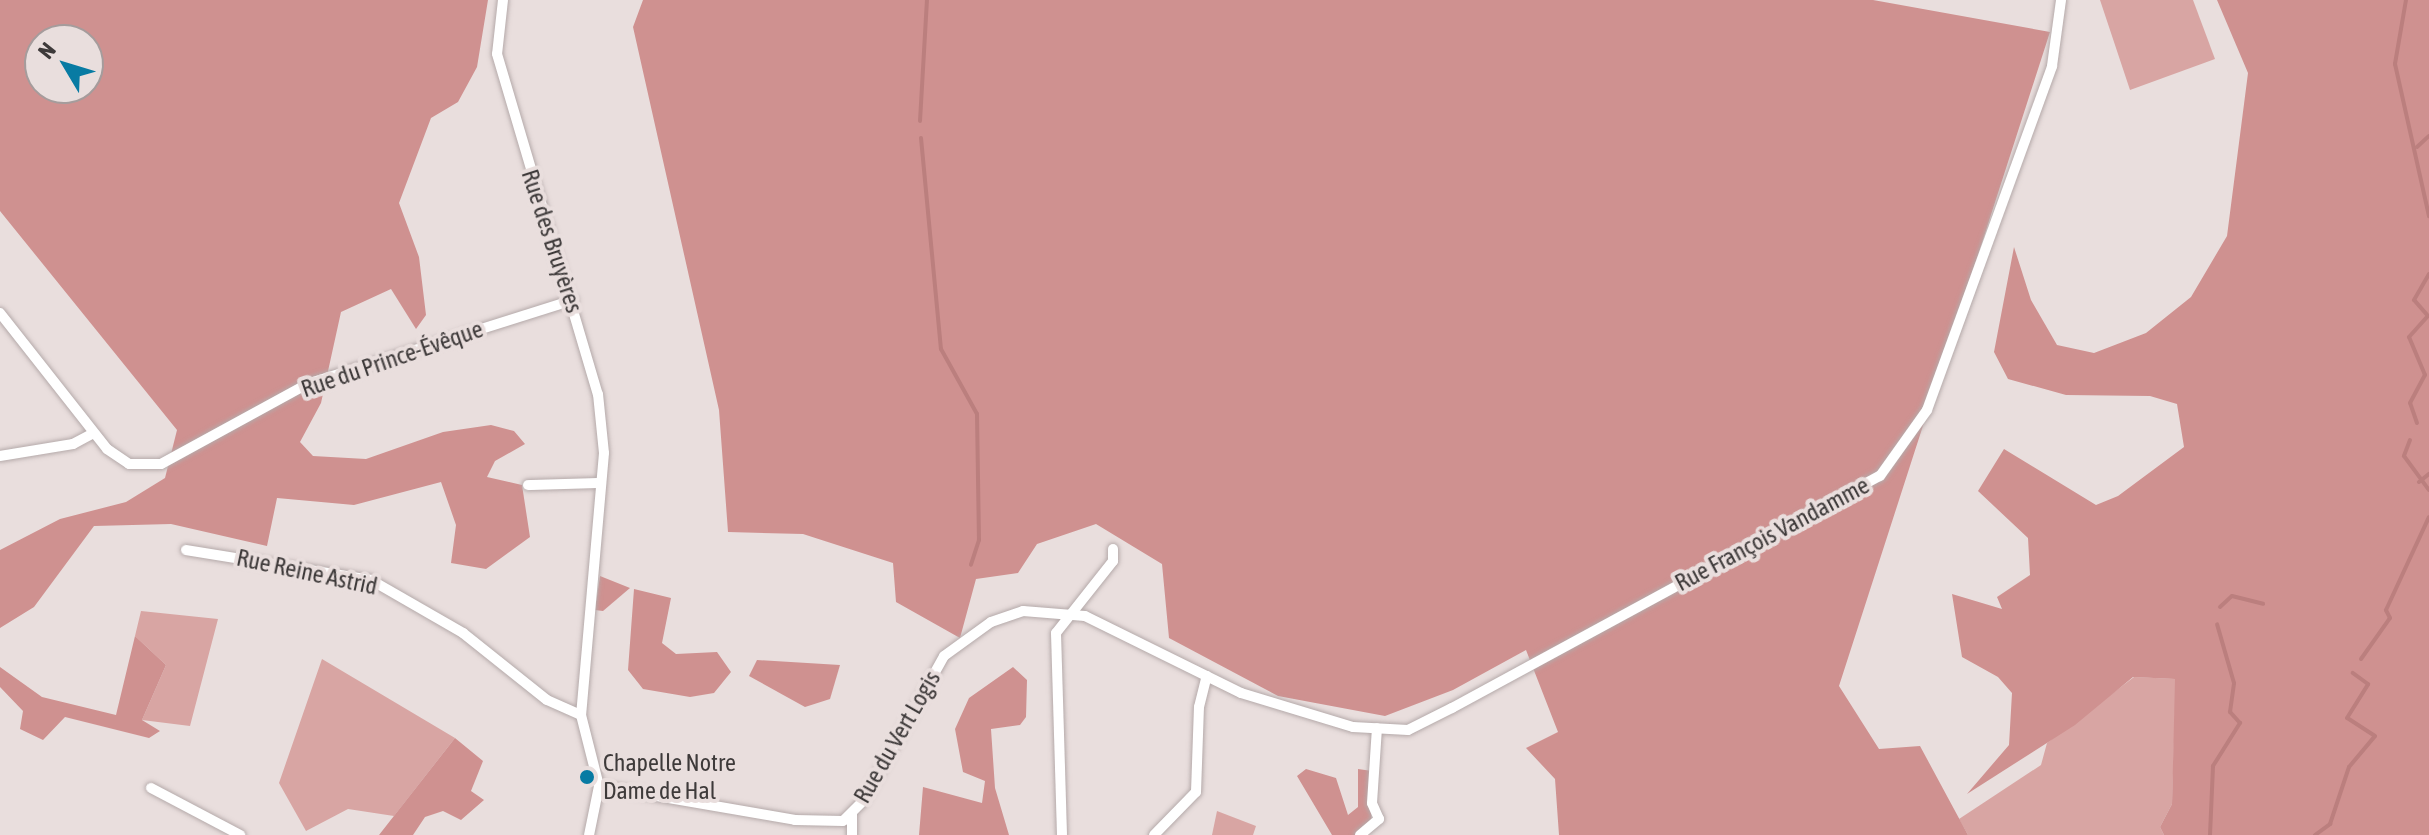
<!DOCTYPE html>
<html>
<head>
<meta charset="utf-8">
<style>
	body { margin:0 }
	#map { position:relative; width:2429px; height:835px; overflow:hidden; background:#e9dedd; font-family:"Asap Condensed",sans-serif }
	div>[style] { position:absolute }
	.green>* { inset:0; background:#d8a5a3 }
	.forest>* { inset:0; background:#cf9190 }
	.stream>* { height:4px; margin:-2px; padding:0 2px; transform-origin:2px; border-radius:2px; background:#bb7f7e }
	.roads { filter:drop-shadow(0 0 2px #b5aaaa) drop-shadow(0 0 2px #b5aaaa) }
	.minor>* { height:10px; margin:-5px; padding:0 5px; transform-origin:5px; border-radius:5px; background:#fff }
	.dots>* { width:22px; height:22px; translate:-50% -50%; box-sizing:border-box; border:4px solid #e9dedd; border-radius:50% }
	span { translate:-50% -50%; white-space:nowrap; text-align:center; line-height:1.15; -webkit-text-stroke:8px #e9dedd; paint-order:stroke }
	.street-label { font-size:24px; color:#3e3a3a }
	.poi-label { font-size:24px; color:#3e3a3a }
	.left { translate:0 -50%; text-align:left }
	.north { position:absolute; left:24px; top:24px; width:80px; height:80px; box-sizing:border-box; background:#e9dedd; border:2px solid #a59c9c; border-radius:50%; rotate:308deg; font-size:22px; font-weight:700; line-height:32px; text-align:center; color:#3e3a3a }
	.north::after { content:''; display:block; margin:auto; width:28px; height:36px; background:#087ba3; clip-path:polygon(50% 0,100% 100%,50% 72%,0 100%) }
</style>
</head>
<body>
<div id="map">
	<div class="green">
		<div style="clip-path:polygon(2100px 0,2193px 0,2215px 59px,2130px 90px)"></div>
		<div style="clip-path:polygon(141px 611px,218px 619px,190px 726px,142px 720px,166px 665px,135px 636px)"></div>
		<div style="clip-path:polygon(322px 659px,455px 738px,394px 816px,348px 809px,306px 831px,279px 783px)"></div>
		<div style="clip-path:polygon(2134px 677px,2176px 679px,2172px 804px,2160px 827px,2164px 835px,1968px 835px,1959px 819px,2041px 765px,2047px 743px)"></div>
		<div style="clip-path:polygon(1217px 811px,1256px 826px,1253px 835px,1212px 835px)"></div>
	</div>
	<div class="forest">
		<div style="clip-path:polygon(evenodd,0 0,488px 0,477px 67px,458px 102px,431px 118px,399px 203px,419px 257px,426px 315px,416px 329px,391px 289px,341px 312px,321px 403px,300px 442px,313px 456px,366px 459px,443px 432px,491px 425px,514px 431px,525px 444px,495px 461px,487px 477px,522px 485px,530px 537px,486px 569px,451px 563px,456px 525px,441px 482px,354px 505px,277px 498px,267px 546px,171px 524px,94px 526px,34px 607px,0 628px,0 550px,60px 519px,126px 502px,165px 478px,177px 430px,0 211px,0 0,40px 40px,88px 40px,88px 88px,40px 88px,40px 40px)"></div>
		<div style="clip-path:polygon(643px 0,1873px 0,2050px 32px,1839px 686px,1879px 749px,1920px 746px,1968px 835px,1559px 835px,1555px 779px,1526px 748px,1558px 732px,1526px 650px,1453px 690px,1385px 716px,1278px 696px,1169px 638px,1162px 564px,1096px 524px,1037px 544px,1018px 573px,976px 579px,960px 638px,896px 602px,893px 563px,803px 534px,728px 532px,719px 410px,633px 27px)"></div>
		<div style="clip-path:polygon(2217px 0,2429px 0,2429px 835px,2164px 835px,2160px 827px,2172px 804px,2175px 679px,2133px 677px,2075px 725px,1967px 794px,2009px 745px,2012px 693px,1998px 677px,1962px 657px,1952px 594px,2002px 609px,1997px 597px,2030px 575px,2028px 538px,1978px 491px,2004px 449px,2096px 505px,2118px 496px,2184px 447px,2177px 404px,2150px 396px,2066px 395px,2008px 379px,1994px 352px,2014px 247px,2031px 300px,2057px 345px,2094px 353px,2146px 333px,2191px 297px,2227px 236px,2248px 73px)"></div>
		<div style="clip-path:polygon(600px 576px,630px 588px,603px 611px,595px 610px)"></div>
		<div style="clip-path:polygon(634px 589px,671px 598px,662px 643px,676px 654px,717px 652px,731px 672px,714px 693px,690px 697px,643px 689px,628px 670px)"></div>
		<div style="clip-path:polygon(135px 636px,166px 665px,142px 720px,160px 731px,149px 738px,65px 717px,43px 740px,20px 729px,23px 711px,0 687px,0 667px,42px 697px,116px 715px)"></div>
		<div style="clip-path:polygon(757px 660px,840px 665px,830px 699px,805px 707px,749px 676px)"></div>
		<div style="clip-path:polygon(1013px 667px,1027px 680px,1026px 717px,1020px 725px,991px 729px,995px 788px,1009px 835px,919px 835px,923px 787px,982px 803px,985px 781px,963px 772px,955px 729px,969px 698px)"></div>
		<div style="clip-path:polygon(455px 738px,483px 761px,471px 791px,484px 800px,461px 820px,443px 811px,425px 817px,413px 835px,379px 835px)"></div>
		<div style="clip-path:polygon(1306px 769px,1336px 778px,1348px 815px,1358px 807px,1358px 769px,1372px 771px,1371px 823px,1356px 835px,1332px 835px,1297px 776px)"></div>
	</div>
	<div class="stream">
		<div style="left:2406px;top:0;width:65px;rotate:99.8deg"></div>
		<div style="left:2395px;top:64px;width:156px;rotate:77.4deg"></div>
		<div style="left:920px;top:121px;width:121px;rotate:-86.7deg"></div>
		<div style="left:921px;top:138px;width:212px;rotate:84.6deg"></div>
		<div style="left:941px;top:349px;width:74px;rotate:61deg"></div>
		<div style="left:977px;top:414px;width:126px;rotate:89.1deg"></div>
		<div style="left:979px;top:540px;width:26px;rotate:108deg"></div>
		<div style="left:2417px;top:147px;width:16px;rotate:-43deg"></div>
		<div style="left:2417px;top:423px;width:21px;rotate:-109deg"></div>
		<div style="left:2410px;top:403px;width:32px;rotate:-62deg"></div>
		<div style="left:2425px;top:375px;width:41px;rotate:-112.8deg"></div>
		<div style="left:2409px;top:337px;width:28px;rotate:-48deg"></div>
		<div style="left:2428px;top:316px;width:21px;rotate:-131deg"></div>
		<div style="left:2414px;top:300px;width:30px;rotate:-60deg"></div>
		<div style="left:2410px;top:440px;width:17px;rotate:111deg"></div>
		<div style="left:2404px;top:456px;width:42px;rotate:53.7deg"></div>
		<div style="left:2419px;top:482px;width:13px;rotate:-39deg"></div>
		<div style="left:2220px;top:607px;width:16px;rotate:-43deg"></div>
		<div style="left:2232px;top:596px;width:32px;rotate:14deg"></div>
		<div style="left:2361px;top:659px;width:50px;rotate:-54.7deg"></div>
		<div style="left:2390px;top:618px;width:9px;rotate:-117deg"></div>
		<div style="left:2386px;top:610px;width:102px;rotate:-65.2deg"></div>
		<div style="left:2210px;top:835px;width:69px;rotate:-87.5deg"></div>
		<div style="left:2213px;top:766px;width:51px;rotate:-57.9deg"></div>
		<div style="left:2240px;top:723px;width:15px;rotate:-132deg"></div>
		<div style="left:2230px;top:712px;width:29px;rotate:-82deg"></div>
		<div style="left:2234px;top:683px;width:61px;rotate:-106.1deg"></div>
		<div style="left:2315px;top:835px;width:19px;rotate:-36deg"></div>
		<div style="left:2330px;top:824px;width:60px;rotate:-71.6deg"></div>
		<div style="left:2349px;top:767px;width:40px;rotate:-50deg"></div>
		<div style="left:2375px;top:736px;width:33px;rotate:-147deg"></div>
		<div style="left:2347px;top:718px;width:40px;rotate:-58deg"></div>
		<div style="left:2368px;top:684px;width:19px;rotate:-144deg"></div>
	</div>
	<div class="roads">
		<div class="minor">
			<div style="left:503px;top:0;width:54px;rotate:96.3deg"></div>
			<div style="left:497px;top:54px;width:355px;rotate:73.5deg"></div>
			<div style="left:598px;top:394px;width:59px;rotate:84.2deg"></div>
			<div style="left:604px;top:453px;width:263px;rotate:95deg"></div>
			<div style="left:581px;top:715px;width:73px;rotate:75.8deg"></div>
			<div style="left:599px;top:786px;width:50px;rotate:101.5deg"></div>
			<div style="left:0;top:313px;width:173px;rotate:51.8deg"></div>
			<div style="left:107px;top:449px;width:27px;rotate:34deg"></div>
			<div style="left:129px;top:464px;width:32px"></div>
			<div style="left:161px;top:464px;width:166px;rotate:-28.7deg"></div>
			<div style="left:307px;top:384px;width:279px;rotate:-17.5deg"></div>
			<div style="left:0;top:456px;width:74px;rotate:-9.3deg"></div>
			<div style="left:73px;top:444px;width:21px;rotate:-28deg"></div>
			<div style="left:528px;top:485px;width:73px;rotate:-1.6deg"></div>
			<div style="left:186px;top:550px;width:187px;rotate:9.2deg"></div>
			<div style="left:371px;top:580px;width:106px;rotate:29.9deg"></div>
			<div style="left:463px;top:633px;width:107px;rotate:38.6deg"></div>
			<div style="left:547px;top:700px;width:37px;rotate:24deg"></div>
			<div style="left:599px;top:786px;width:199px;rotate:9.8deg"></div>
			<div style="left:795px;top:820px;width:48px;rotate:1.2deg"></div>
			<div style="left:843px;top:821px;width:28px;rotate:-45deg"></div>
			<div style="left:863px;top:801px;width:166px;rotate:-60.8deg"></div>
			<div style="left:944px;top:656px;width:58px;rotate:-35.9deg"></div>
			<div style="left:991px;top:622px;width:34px;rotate:-19deg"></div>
			<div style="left:1023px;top:611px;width:62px;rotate:4.6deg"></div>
			<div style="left:1085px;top:616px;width:174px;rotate:26.3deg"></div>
			<div style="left:1241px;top:693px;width:117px;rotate:16.9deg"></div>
			<div style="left:1353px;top:727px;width:55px;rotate:3.1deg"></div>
			<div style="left:1408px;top:730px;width:49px;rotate:-26.6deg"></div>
			<div style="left:1452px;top:708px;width:487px;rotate:-28.5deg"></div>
			<div style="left:1880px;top:476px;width:81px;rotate:-54.5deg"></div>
			<div style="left:1927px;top:410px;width:366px;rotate:-70deg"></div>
			<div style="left:2052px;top:66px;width:67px;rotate:-82.2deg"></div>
			<div style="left:151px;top:788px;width:101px;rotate:27.8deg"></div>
			<div style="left:852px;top:814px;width:21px;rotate:90deg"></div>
			<div style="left:1062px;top:835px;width:202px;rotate:-91.7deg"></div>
			<div style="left:1056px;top:633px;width:92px;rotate:-51.6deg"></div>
			<div style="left:1113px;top:561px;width:12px;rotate:-90deg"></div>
			<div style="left:1154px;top:835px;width:60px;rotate:-45.7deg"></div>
			<div style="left:1196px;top:792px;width:85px;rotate:-88deg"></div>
			<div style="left:1199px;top:707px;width:32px;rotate:-76deg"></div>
			<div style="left:1360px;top:835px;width:25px;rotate:-40deg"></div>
			<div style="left:1379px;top:819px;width:17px;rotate:-114deg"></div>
			<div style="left:1372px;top:803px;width:75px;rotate:-86.2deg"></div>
		</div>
	</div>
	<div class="dots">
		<div style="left:587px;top:777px;background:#087ba3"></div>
	</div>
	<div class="street-label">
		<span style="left:552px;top:241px;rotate:72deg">Rue des Bruyères</span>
		<span style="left:392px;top:359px;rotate:-19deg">Rue du Prince-Évêque</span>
		<span style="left:1772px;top:534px;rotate:-28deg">Rue François Vandamme</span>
		<span style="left:307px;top:572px;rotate:12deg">Rue Reine Astrid</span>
		<span style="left:897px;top:737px;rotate:-60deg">Rue du Vert Logis</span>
	</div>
	<div class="poi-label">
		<span class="left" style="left:603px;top:777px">Chapelle Notre<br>Dame de Hal</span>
	</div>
	<div class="north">N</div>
</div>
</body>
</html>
